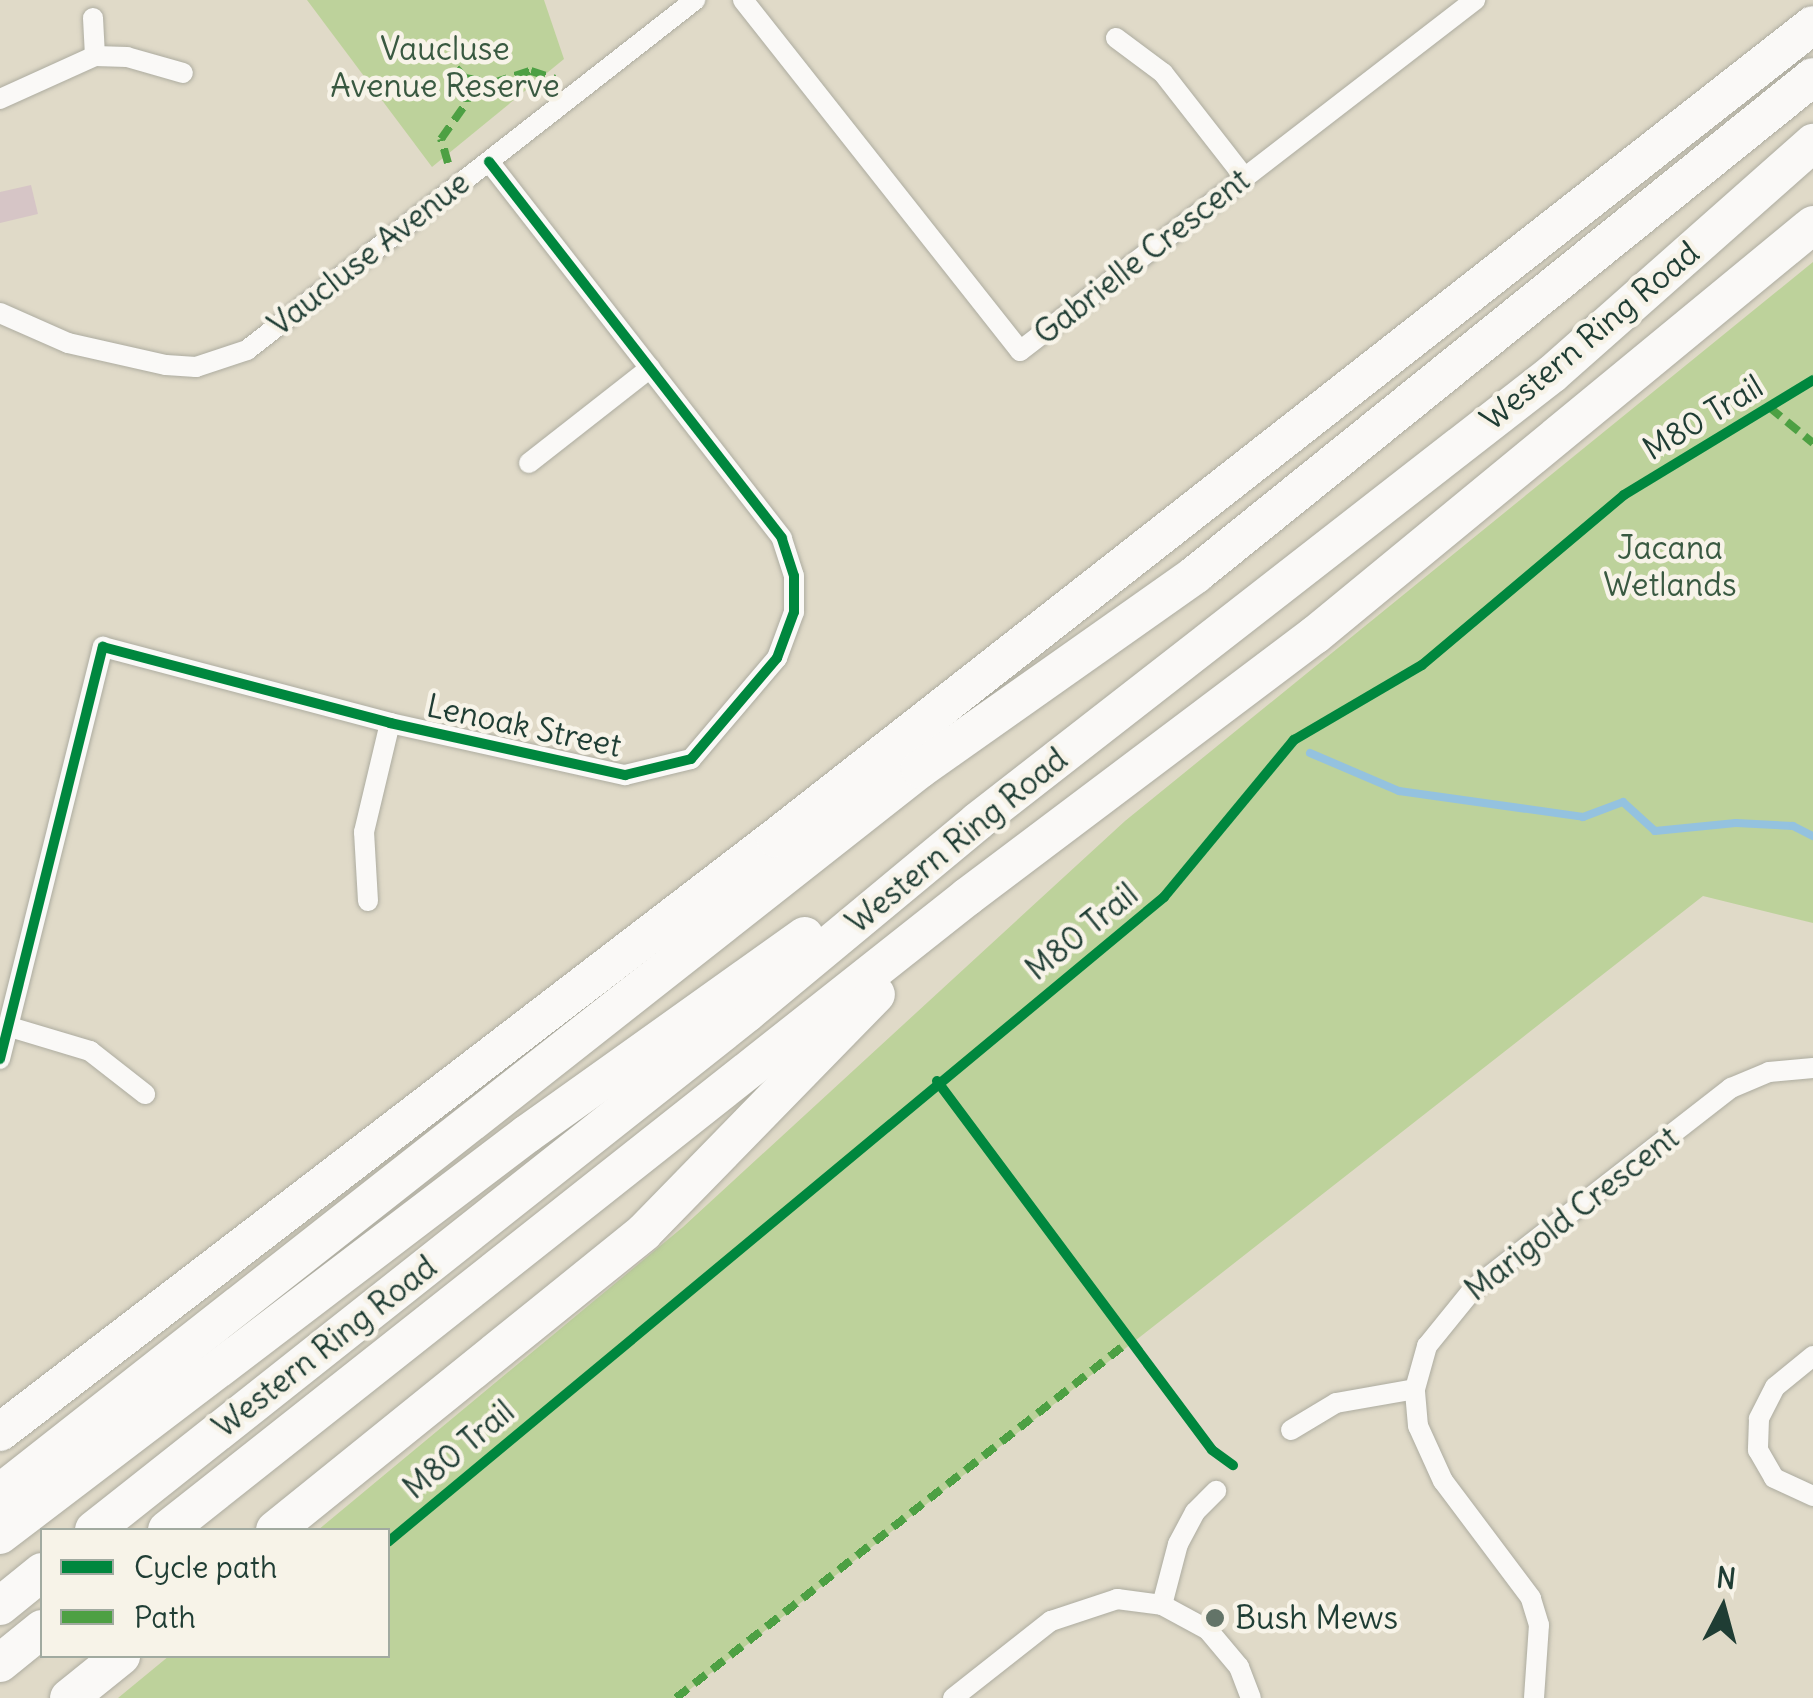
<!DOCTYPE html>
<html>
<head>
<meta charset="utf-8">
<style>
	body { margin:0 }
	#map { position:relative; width:1813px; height:1698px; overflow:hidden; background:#e0dac8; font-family:Delius,sans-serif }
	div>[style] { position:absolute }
	.green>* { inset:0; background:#bdd29b }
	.stream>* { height:8px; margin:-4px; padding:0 4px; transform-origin:4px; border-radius:4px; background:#94c2df }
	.building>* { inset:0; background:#d6c5c6 }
	.roads { filter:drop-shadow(0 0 2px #adaca0) drop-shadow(0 0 2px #adaca0) }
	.minor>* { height:20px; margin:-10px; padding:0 10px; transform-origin:10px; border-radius:10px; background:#faf9f7 }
	.motorway>* { height:38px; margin:-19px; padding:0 19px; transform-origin:19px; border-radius:19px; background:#faf9f7 }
	.quiet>* { height:8px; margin-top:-4px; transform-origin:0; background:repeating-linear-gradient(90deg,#4da043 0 15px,transparent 0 23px) }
	.cycleway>* { height:10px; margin:-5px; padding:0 5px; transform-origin:5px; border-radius:5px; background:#00873e }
	.dots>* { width:28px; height:28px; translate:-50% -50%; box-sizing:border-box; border:5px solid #f7f3e8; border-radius:50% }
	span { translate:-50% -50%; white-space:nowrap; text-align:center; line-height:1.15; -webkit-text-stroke:9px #f7f3e8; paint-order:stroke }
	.park-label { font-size:32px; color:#395941 }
	.street-label { font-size:32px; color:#1f3d34 }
	.poi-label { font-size:32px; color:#1f3d34 }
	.left { translate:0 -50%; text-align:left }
	.legend { position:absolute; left:40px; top:1528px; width:350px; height:130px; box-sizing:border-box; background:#f7f3e8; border:2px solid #a1aaa0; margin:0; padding:12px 18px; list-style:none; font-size:30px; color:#1f3d34 }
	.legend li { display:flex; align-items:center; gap:20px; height:50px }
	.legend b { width:50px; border:2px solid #a1aaa0 }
	.north { position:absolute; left:1673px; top:1558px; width:100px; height:100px; -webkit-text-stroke:8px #f7f3e8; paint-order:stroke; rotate:6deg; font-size:28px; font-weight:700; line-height:40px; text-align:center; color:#1f3d34 }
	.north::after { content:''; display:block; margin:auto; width:35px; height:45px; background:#1f3d34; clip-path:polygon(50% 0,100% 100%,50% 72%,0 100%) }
</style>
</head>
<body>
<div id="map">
	<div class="green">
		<div style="clip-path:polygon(307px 0,544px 0,564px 59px,432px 167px)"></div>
		<div style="clip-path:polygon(1813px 262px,1813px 923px,1703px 896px,679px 1698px,118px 1698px,169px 1656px,388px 1656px,388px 1530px,318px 1530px,683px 1227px,1125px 821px)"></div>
	</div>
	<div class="stream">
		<div style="left:1310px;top:753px;width:97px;rotate:23.1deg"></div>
		<div style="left:1399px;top:791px;width:186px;rotate:8deg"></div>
		<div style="left:1583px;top:817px;width:43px;rotate:-20.6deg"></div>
		<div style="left:1623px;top:802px;width:43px;rotate:42.2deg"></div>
		<div style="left:1655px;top:831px;width:81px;rotate:-5.6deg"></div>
		<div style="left:1736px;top:823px;width:57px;rotate:3deg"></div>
		<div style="left:1793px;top:826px;width:22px;rotate:27deg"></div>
	</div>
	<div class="building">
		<div style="clip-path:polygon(31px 185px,38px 214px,0 223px,0 192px)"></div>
	</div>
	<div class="roads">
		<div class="minor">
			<div style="left:743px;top:0;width:447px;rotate:51.7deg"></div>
			<div style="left:1020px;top:351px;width:575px;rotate:-37.65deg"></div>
			<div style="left:93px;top:18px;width:38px;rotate:87deg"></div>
			<div style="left:1116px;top:38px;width:59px;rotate:36.7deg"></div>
			<div style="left:1163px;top:73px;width:133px;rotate:52deg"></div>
			<div style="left:0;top:99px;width:104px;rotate:-24.4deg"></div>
			<div style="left:95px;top:56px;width:32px;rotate:2deg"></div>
			<div style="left:127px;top:57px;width:58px;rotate:15.9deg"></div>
			<div style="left:0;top:313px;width:74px;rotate:23.8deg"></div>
			<div style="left:68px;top:343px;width:100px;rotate:12.7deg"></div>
			<div style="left:166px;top:365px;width:30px;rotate:4deg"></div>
			<div style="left:196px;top:367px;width:54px;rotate:-18.4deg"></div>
			<div style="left:247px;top:350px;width:569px;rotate:-38deg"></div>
			<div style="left:529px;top:463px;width:154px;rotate:-38.1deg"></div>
			<div style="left:368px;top:901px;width:69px;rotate:-93.3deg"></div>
			<div style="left:364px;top:832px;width:112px;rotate:-76.6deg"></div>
			<div style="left:10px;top:1027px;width:84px;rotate:16.7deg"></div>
			<div style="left:90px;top:1051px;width:70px;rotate:38deg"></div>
			<div style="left:0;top:1059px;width:425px;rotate:-76deg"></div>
			<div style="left:103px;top:647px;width:297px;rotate:14.8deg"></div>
			<div style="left:390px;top:723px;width:241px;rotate:12.5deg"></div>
			<div style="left:625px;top:775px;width:68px;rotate:-13.6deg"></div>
			<div style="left:691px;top:759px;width:133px;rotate:-49.6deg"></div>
			<div style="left:777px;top:658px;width:49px;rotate:-69.7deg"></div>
			<div style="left:794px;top:612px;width:36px;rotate:-90deg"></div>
			<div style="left:794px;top:576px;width:40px;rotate:-108deg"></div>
			<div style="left:782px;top:538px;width:477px;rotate:-127.9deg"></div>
			<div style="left:1813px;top:1356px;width:49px;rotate:140.8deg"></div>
			<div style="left:1775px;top:1387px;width:36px;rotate:117deg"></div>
			<div style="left:1759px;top:1419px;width:31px;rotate:92deg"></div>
			<div style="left:1758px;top:1450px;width:32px;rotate:60deg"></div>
			<div style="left:1774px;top:1478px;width:43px;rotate:24.8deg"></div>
			<div style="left:1291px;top:1430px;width:52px;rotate:-31deg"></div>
			<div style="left:1336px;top:1403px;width:80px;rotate:-10deg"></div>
			<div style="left:1162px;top:1605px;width:63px;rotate:-75.3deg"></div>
			<div style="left:1178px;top:1544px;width:36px;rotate:-62deg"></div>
			<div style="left:1195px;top:1512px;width:30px;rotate:-45deg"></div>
			<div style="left:953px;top:1698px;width:125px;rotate:-38.2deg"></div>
			<div style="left:1051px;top:1621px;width:70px;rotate:-18.4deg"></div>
			<div style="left:1117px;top:1599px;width:45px;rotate:7.6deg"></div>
			<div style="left:1162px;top:1605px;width:52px;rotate:28.5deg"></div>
			<div style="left:1208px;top:1630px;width:48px;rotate:50deg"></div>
			<div style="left:1239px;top:1667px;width:33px;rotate:69deg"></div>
			<div style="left:1534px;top:1698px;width:73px;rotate:-86.1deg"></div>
			<div style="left:1539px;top:1625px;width:28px;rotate:-107deg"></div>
			<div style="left:1531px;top:1598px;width:146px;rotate:-126.9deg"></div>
			<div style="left:1443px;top:1481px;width:60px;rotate:-114.4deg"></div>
			<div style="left:1418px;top:1426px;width:37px;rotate:-95deg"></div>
			<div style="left:1415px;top:1389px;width:45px;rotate:-74.4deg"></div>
			<div style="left:1427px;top:1346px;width:75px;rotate:-51deg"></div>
			<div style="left:1474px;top:1288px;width:326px;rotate:-37.9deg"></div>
			<div style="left:1731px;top:1088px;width:41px;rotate:-22.8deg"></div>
			<div style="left:1769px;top:1072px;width:44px;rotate:-5.2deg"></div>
		</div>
		<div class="motorway">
			<div style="left:0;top:1432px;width:976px;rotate:-37.47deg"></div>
			<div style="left:775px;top:838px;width:1318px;rotate:-38.07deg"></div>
			<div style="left:0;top:1493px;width:1171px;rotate:-38.2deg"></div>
			<div style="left:920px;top:769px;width:338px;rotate:-35.2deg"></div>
			<div style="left:1196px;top:574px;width:792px;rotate:-38.85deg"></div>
			<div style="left:94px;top:1530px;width:833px;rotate:-38.37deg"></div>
			<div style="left:747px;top:1013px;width:300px;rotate:-39.7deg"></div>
			<div style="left:978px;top:821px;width:728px;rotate:-37.91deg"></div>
			<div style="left:1552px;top:374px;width:349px;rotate:-41.5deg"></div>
			<div style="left:167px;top:1530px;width:1020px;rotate:-38.35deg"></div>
			<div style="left:967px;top:897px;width:436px;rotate:-37deg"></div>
			<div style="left:1315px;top:635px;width:645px;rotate:-39.46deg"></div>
			<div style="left:275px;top:1530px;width:474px;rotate:-38.9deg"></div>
			<div style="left:644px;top:1232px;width:332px;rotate:-45.7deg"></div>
			<div style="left:0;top:1535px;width:662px;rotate:-37.27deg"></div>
			<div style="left:527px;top:1134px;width:341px;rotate:-35.5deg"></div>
			<div style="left:0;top:1606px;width:54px;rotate:-39deg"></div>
			<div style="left:0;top:1663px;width:54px;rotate:-39deg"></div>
			<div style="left:69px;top:1698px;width:67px;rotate:-38.9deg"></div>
		</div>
	</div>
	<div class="quiet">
		<div style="left:456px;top:68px;width:13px;rotate:48deg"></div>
		<div style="left:465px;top:78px;width:28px;rotate:10deg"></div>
		<div style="left:493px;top:83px;width:40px;rotate:-18deg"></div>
		<div style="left:531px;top:71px;width:25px;rotate:18deg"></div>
		<div style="left:448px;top:163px;width:25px;rotate:-106deg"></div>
		<div style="left:441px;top:139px;width:45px;rotate:-54.9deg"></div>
		<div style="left:467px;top:102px;width:24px;rotate:-95deg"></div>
		<div style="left:1769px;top:407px;width:57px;rotate:39.3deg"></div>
		<div style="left:676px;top:1698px;width:580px;rotate:-38.21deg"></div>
	</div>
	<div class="cycleway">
		<div style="left:0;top:1059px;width:425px;rotate:-76deg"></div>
		<div style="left:103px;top:647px;width:297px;rotate:14.8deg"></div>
		<div style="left:390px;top:723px;width:241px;rotate:12.5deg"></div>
		<div style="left:625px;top:775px;width:68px;rotate:-13.6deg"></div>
		<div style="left:691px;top:759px;width:133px;rotate:-49.6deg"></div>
		<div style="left:777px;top:658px;width:49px;rotate:-69.7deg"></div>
		<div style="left:794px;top:612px;width:36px;rotate:-90deg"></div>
		<div style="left:794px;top:576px;width:40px;rotate:-108deg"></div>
		<div style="left:782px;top:538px;width:477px;rotate:-127.9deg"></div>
		<div style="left:937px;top:1081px;width:460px;rotate:53.3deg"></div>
		<div style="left:1212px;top:1450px;width:26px;rotate:36deg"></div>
		<div style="left:388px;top:1542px;width:1009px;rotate:-39.73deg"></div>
		<div style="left:1164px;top:897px;width:204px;rotate:-50.4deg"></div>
		<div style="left:1294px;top:740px;width:148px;rotate:-30.4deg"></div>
		<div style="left:1422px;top:665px;width:264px;rotate:-40.1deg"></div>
		<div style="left:1624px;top:495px;width:221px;rotate:-31.3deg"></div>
	</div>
	<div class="dots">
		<div style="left:1215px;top:1618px;background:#637468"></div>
	</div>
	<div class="park-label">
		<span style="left:445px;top:68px">Vaucluse<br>Avenue Reserve</span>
		<span style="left:1670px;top:567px">Jacana<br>Wetlands</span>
	</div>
	<div class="street-label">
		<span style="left:369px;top:254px;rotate:-38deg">Vaucluse Avenue</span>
		<span style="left:1142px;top:257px;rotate:-38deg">Gabrielle Crescent</span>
		<span style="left:1590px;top:336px;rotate:-40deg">Western Ring Road</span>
		<span style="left:1703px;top:418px;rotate:-31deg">M80 Trail</span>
		<span style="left:524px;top:726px;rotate:12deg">Lenoak Street</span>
		<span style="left:957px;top:841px;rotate:-39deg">Western Ring Road</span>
		<span style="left:1082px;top:932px;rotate:-39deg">M80 Trail</span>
		<span style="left:1572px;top:1214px;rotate:-38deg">Marigold Crescent</span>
		<span style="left:325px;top:1347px;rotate:-38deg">Western Ring Road</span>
		<span style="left:459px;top:1450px;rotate:-40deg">M80 Trail</span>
	</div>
	<div class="poi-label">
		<span class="left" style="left:1235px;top:1618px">Bush Mews</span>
	</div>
	<ul class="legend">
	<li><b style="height:12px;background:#00873e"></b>Cycle path</li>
	<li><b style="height:12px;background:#4da043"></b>Path</li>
	</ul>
	<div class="north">N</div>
</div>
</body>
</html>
